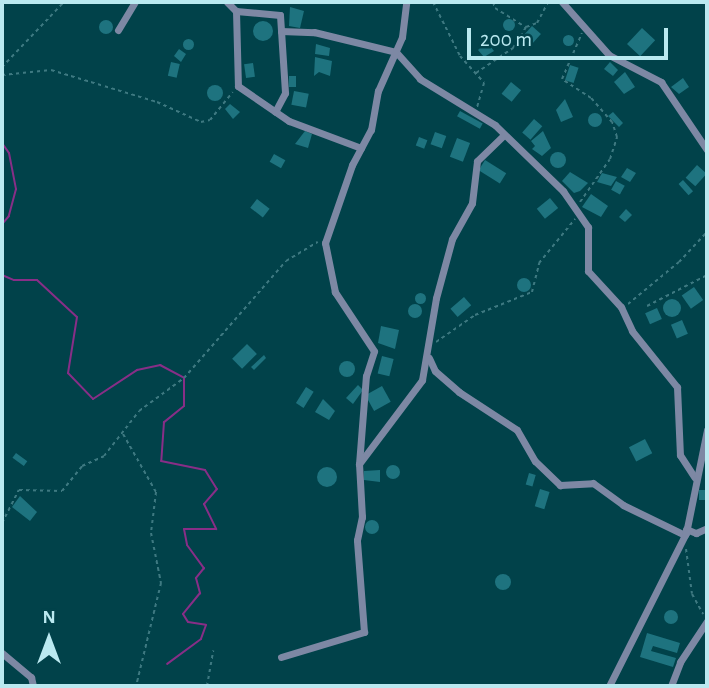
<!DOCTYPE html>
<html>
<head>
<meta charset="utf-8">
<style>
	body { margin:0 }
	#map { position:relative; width:709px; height:688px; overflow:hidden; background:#01424a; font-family:"Alegreya Sans",sans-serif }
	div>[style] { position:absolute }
	.stream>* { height:2px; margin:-1px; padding:0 1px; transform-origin:1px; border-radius:1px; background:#882e87 }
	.building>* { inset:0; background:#1e737f; transform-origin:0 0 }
	.round { border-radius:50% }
	.path>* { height:2px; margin-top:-1px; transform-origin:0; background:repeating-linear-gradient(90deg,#3e7981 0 3.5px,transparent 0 7px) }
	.minor>* { height:7px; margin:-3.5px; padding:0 3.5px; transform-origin:3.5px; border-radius:3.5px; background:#7d88a4 }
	span { translate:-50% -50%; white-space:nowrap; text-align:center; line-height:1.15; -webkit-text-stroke:7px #01424a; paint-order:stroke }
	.frame { position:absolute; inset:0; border:4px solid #bae9f0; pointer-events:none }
	.north { position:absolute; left:14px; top:604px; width:70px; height:70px; -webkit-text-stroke:5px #01424a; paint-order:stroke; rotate:0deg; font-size:19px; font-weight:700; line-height:28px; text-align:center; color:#bae9f0 }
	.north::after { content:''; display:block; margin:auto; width:24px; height:32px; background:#bae9f0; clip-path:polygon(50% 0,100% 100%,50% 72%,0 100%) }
	.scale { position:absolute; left:467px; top:28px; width:201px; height:32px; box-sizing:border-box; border:4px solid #bae9f0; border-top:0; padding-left:9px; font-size:21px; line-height:24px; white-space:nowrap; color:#bae9f0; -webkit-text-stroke:5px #01424a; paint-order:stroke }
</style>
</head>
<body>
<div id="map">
	<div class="stream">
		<div style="left:2px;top:143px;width:12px;rotate:55deg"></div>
		<div style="left:9px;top:153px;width:37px;rotate:79deg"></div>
		<div style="left:16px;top:189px;width:28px;rotate:105deg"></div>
		<div style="left:9px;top:216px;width:11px;rotate:131deg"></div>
		<div style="left:2px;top:275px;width:13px;rotate:23deg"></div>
		<div style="left:14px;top:280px;width:23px"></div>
		<div style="left:37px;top:280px;width:54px;rotate:42.8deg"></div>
		<div style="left:77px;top:317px;width:57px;rotate:99.1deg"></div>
		<div style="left:68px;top:373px;width:36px;rotate:46deg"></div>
		<div style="left:93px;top:399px;width:53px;rotate:-33.4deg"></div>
		<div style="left:137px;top:370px;width:24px;rotate:-12deg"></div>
		<div style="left:160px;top:365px;width:27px;rotate:28deg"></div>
		<div style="left:184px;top:378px;width:28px;rotate:90deg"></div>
		<div style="left:184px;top:406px;width:26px;rotate:141deg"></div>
		<div style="left:164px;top:422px;width:39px;rotate:94deg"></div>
		<div style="left:161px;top:461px;width:45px;rotate:11.6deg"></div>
		<div style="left:205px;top:470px;width:22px;rotate:58deg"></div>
		<div style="left:217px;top:489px;width:20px;rotate:131deg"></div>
		<div style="left:204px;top:504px;width:28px;rotate:64deg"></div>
		<div style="left:216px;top:529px;width:32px;rotate:180deg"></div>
		<div style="left:184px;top:529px;width:16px;rotate:79deg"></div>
		<div style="left:187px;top:545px;width:29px;rotate:54deg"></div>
		<div style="left:204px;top:568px;width:13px;rotate:129deg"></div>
		<div style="left:196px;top:578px;width:16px;rotate:75deg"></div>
		<div style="left:200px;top:593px;width:27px;rotate:129deg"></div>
		<div style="left:183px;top:614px;width:9px;rotate:58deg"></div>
		<div style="left:188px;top:622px;width:18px;rotate:9deg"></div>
		<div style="left:206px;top:625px;width:15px;rotate:110deg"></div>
		<div style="left:201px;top:639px;width:42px;rotate:143.7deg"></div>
	</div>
	<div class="building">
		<div style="clip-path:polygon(290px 7px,304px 11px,300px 28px,289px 26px)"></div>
		<div class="round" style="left:503px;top:19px;width:12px;height:12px"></div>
		<div class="round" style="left:99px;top:20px;width:14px;height:14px"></div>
		<div class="round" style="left:253px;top:21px;width:20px;height:20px"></div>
		<div style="left:532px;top:26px;width:12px;height:15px;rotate:42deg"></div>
		<div style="left:642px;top:28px;width:18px;height:22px;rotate:43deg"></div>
		<div class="round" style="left:562.5px;top:34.5px;width:11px;height:11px"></div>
		<div class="round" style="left:182.5px;top:38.5px;width:11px;height:11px"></div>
		<div style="clip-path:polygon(487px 42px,494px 51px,484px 57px,478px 50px)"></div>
		<div style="clip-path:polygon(316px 44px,330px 48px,329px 56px,315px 54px)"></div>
		<div style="clip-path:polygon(179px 49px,186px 54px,181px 62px,174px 56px)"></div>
		<div style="clip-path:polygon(315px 57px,332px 61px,330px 76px,319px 72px,314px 76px)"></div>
		<div style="left:171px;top:62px;width:9px;height:14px;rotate:13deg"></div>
		<div style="clip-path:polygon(610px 62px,618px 70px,613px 76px,604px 69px)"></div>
		<div style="left:253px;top:63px;width:14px;height:9px;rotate:82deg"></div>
		<div style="left:570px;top:65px;width:9px;height:16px;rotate:18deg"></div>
		<div style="clip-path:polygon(625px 72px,635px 87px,624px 94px,614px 82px)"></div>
		<div style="left:289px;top:76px;width:7px;height:11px"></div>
		<div style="clip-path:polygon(683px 78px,689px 87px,679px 94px,671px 87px)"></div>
		<div style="left:511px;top:82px;width:13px;height:15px;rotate:39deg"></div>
		<div class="round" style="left:207px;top:85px;width:16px;height:16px"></div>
		<div style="left:294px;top:91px;width:15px;height:14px;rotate:11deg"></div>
		<div style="clip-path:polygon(565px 99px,573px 117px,561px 122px,556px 110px)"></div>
		<div style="clip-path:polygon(230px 104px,240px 112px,233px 119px,225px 109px)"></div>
		<div style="left:460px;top:111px;width:26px;height:6px;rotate:29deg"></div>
		<div style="clip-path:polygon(613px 112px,623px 123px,619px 127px,608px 116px)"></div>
		<div class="round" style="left:588px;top:113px;width:14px;height:14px"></div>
		<div style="left:534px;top:119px;width:11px;height:18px;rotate:41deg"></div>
		<div style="clip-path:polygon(305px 131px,312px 134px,308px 148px,295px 144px)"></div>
		<div style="clip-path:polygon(543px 131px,551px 148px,542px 156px,532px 149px,535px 146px,531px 141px)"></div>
		<div style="left:435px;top:132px;width:12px;height:13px;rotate:20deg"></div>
		<div style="left:419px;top:137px;width:9px;height:9px;rotate:21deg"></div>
		<div style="left:457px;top:138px;width:14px;height:20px;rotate:21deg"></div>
		<div class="round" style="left:550px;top:152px;width:16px;height:16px"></div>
		<div style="left:274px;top:154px;width:13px;height:9px;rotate:29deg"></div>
		<div style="left:485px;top:160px;width:25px;height:12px;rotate:32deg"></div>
		<div style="left:697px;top:165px;width:13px;height:17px;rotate:42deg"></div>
		<div style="clip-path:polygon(627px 168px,636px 173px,630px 182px,621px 177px)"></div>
		<div style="clip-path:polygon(570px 172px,588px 183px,580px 191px,574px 193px,562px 181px)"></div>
		<div style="clip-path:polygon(602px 173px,617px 177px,611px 186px,597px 182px)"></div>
		<div style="left:683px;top:180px;width:15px;height:6px;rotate:48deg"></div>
		<div style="left:616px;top:181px;width:10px;height:10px;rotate:29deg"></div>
		<div style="clip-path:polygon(591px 194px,608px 206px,601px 217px,582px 207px)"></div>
		<div style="left:550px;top:198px;width:13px;height:17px;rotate:51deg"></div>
		<div style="left:257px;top:199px;width:16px;height:11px;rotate:38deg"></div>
		<div style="clip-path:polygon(626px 209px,632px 215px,625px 222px,619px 217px)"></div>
		<div class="round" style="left:517px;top:278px;width:14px;height:14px"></div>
		<div style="left:694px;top:287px;width:16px;height:15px;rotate:55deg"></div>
		<div class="round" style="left:414.5px;top:292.5px;width:11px;height:11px"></div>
		<div style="left:464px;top:297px;width:11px;height:18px;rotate:49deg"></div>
		<div class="round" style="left:663px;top:299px;width:18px;height:18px"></div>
		<div class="round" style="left:408px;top:304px;width:14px;height:14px"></div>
		<div style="left:657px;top:308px;width:12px;height:13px;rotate:66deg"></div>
		<div style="left:682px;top:320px;width:15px;height:12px;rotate:67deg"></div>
		<div style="clip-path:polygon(381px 326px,399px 330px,395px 349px,378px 343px)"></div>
		<div style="left:247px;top:344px;width:14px;height:21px;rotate:45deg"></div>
		<div style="clip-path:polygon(264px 355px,266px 358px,254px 370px,251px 367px)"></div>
		<div style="left:382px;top:356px;width:12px;height:18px;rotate:14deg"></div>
		<div class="round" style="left:339px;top:361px;width:16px;height:16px"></div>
		<div style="clip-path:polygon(358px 385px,363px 390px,353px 404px,346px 398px)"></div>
		<div style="left:382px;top:386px;width:18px;height:19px;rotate:61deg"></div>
		<div style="left:306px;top:387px;width:9px;height:19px;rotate:32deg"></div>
		<div style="clip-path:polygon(323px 399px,335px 411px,329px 420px,315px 412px)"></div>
		<div style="left:645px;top:439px;width:16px;height:18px;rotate:63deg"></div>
		<div style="left:16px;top:453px;width:14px;height:6px;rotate:36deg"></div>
		<div class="round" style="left:386px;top:465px;width:14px;height:14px"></div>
		<div class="round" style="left:317px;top:467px;width:20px;height:20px"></div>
		<div style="clip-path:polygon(380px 470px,380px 482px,364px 480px,364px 471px)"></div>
		<div style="left:529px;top:473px;width:7px;height:12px;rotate:16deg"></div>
		<div style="left:540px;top:489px;width:10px;height:18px;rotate:17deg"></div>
		<div style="left:699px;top:490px;width:8px;height:10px"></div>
		<div style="clip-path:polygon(20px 496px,37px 512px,30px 521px,12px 507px)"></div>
		<div class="round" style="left:365px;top:520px;width:14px;height:14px"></div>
		<div class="round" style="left:495px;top:574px;width:16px;height:16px"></div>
		<div class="round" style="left:664px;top:610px;width:14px;height:14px"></div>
		<div style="clip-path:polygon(647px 633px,680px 643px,677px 653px,653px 646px,651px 651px,676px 658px,673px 667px,640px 657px)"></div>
	</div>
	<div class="path">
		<div style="left:433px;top:2px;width:60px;rotate:63.4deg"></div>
		<div style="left:460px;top:56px;width:36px;rotate:48deg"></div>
		<div style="left:484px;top:83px;width:25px;rotate:106deg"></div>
		<div style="left:493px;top:2px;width:6px;rotate:72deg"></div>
		<div style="left:495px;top:8px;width:36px;rotate:32deg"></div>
		<div style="left:2px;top:67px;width:90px;rotate:-46.4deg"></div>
		<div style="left:476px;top:73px;width:45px;rotate:-34deg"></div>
		<div style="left:513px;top:48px;width:25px;rotate:-58deg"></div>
		<div style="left:526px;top:27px;width:12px;rotate:-20deg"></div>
		<div style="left:537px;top:23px;width:24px;rotate:-62deg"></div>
		<div style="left:2px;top:75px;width:49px;rotate:-5.8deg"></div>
		<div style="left:51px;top:70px;width:111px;rotate:16.8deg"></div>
		<div style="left:157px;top:102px;width:48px;rotate:24.4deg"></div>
		<div style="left:201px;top:122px;width:9px;rotate:-13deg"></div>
		<div style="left:210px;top:120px;width:36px;rotate:-51deg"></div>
		<div style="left:580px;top:202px;width:52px;rotate:-55.1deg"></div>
		<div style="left:610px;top:159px;width:23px;rotate:-72deg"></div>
		<div style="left:617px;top:137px;width:16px;rotate:-108deg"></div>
		<div style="left:612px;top:122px;width:32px;rotate:-131deg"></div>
		<div style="left:591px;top:98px;width:35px;rotate:-147deg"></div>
		<div style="left:562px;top:79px;width:50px;rotate:-66.5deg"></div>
		<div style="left:628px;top:304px;width:66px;rotate:-39.5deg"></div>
		<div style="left:679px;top:262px;width:41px;rotate:-47deg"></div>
		<div style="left:647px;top:306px;width:68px;rotate:-27.3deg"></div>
		<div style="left:436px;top:342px;width:47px;rotate:-34.7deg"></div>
		<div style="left:475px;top:315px;width:61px;rotate:-22deg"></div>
		<div style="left:532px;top:292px;width:30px;rotate:-76deg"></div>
		<div style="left:539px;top:263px;width:57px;rotate:-50.7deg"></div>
		<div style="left:123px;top:434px;width:67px;rotate:60.4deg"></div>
		<div style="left:156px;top:492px;width:41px;rotate:97deg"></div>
		<div style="left:151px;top:533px;width:51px;rotate:78.7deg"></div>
		<div style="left:161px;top:583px;width:106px;rotate:103.6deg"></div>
		<div style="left:2px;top:523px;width:37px;rotate:-63deg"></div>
		<div style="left:19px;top:490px;width:43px;rotate:1.3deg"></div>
		<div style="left:62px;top:491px;width:32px;rotate:-51deg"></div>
		<div style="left:82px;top:466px;width:24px;rotate:-24deg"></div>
		<div style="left:104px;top:456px;width:57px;rotate:-52.1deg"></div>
		<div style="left:139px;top:411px;width:56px;rotate:-36.3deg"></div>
		<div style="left:184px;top:378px;width:155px;rotate:-48.9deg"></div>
		<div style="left:286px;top:261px;width:37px;rotate:-31deg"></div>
		<div style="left:686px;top:549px;width:45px;rotate:82.4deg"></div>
		<div style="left:692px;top:594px;width:23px;rotate:61deg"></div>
		<div style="left:207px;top:686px;width:36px;rotate:-80deg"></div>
	</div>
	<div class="minor">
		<div style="left:227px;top:2px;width:13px;rotate:45deg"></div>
		<div style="left:236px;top:11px;width:75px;rotate:88.5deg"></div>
		<div style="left:238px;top:86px;width:62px;rotate:34.5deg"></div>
		<div style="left:289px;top:121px;width:77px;rotate:20.6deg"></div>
		<div style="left:562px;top:2px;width:71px;rotate:48.4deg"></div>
		<div style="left:609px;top:55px;width:59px;rotate:27.4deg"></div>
		<div style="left:661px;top:82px;width:82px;rotate:55.9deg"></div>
		<div style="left:236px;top:11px;width:44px;rotate:5.2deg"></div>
		<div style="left:280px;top:15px;width:78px;rotate:86.3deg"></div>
		<div style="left:285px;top:93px;width:21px;rotate:118deg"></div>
		<div style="left:118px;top:30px;width:33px;rotate:-59deg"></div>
		<div style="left:281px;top:31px;width:33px;rotate:2deg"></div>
		<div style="left:314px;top:32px;width:84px;rotate:13.7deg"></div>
		<div style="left:396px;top:52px;width:36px;rotate:48deg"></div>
		<div style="left:420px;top:79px;width:88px;rotate:31.5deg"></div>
		<div style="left:495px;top:125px;width:95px;rotate:44.1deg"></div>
		<div style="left:563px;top:191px;width:44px;rotate:55.2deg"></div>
		<div style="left:588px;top:227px;width:44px;rotate:90deg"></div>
		<div style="left:588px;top:271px;width:49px;rotate:47.5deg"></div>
		<div style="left:621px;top:307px;width:26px;rotate:65deg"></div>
		<div style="left:632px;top:331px;width:72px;rotate:51.2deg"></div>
		<div style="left:677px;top:387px;width:68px;rotate:87.5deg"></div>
		<div style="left:680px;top:455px;width:27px;rotate:57deg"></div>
		<div style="left:429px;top:358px;width:14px;rotate:65deg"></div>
		<div style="left:435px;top:371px;width:32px;rotate:41deg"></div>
		<div style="left:459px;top:392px;width:69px;rotate:33.2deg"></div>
		<div style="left:517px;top:430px;width:36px;rotate:60deg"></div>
		<div style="left:535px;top:461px;width:35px;rotate:44deg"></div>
		<div style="left:560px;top:485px;width:33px;rotate:-3deg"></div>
		<div style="left:593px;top:483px;width:37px;rotate:36deg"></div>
		<div style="left:623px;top:505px;width:69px;rotate:25.8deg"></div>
		<div style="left:359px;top:464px;width:88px;rotate:-85.5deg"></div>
		<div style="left:366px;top:376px;width:26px;rotate:-72deg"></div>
		<div style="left:374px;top:351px;width:71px;rotate:-123.5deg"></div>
		<div style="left:335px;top:292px;width:50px;rotate:-101.5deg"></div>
		<div style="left:325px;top:243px;width:83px;rotate:-70.9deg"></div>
		<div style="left:352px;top:165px;width:40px;rotate:-62deg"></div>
		<div style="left:371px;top:130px;width:40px;rotate:-80deg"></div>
		<div style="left:378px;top:91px;width:59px;rotate:-66deg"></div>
		<div style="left:402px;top:37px;width:35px;rotate:-83deg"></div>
		<div style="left:686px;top:529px;width:11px;rotate:22deg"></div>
		<div style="left:696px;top:533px;width:12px;rotate:-24deg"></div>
		<div style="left:2px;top:653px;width:38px;rotate:40deg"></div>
		<div style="left:31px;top:677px;width:9px;rotate:77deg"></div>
		<div style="left:281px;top:657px;width:87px;rotate:-16.8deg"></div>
		<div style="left:364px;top:632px;width:92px;rotate:-94.4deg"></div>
		<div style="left:357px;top:540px;width:24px;rotate:-78deg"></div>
		<div style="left:362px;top:517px;width:53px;rotate:-93.2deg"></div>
		<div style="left:359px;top:464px;width:105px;rotate:-53.1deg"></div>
		<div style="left:422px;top:380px;width:83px;rotate:-80.3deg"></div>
		<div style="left:436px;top:298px;width:61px;rotate:-74.8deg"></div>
		<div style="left:452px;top:239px;width:41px;rotate:-60.9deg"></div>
		<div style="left:472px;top:203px;width:42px;rotate:-83.2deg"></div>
		<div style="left:477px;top:161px;width:37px;rotate:-44deg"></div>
		<div style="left:609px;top:686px;width:171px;rotate:-63.3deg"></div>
		<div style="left:686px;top:533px;width:105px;rotate:-78.5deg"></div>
		<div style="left:671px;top:686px;width:26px;rotate:-69deg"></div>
		<div style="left:680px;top:662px;width:49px;rotate:-56.6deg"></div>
	</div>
	<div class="frame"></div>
	<div class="north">N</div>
	<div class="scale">200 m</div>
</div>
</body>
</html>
